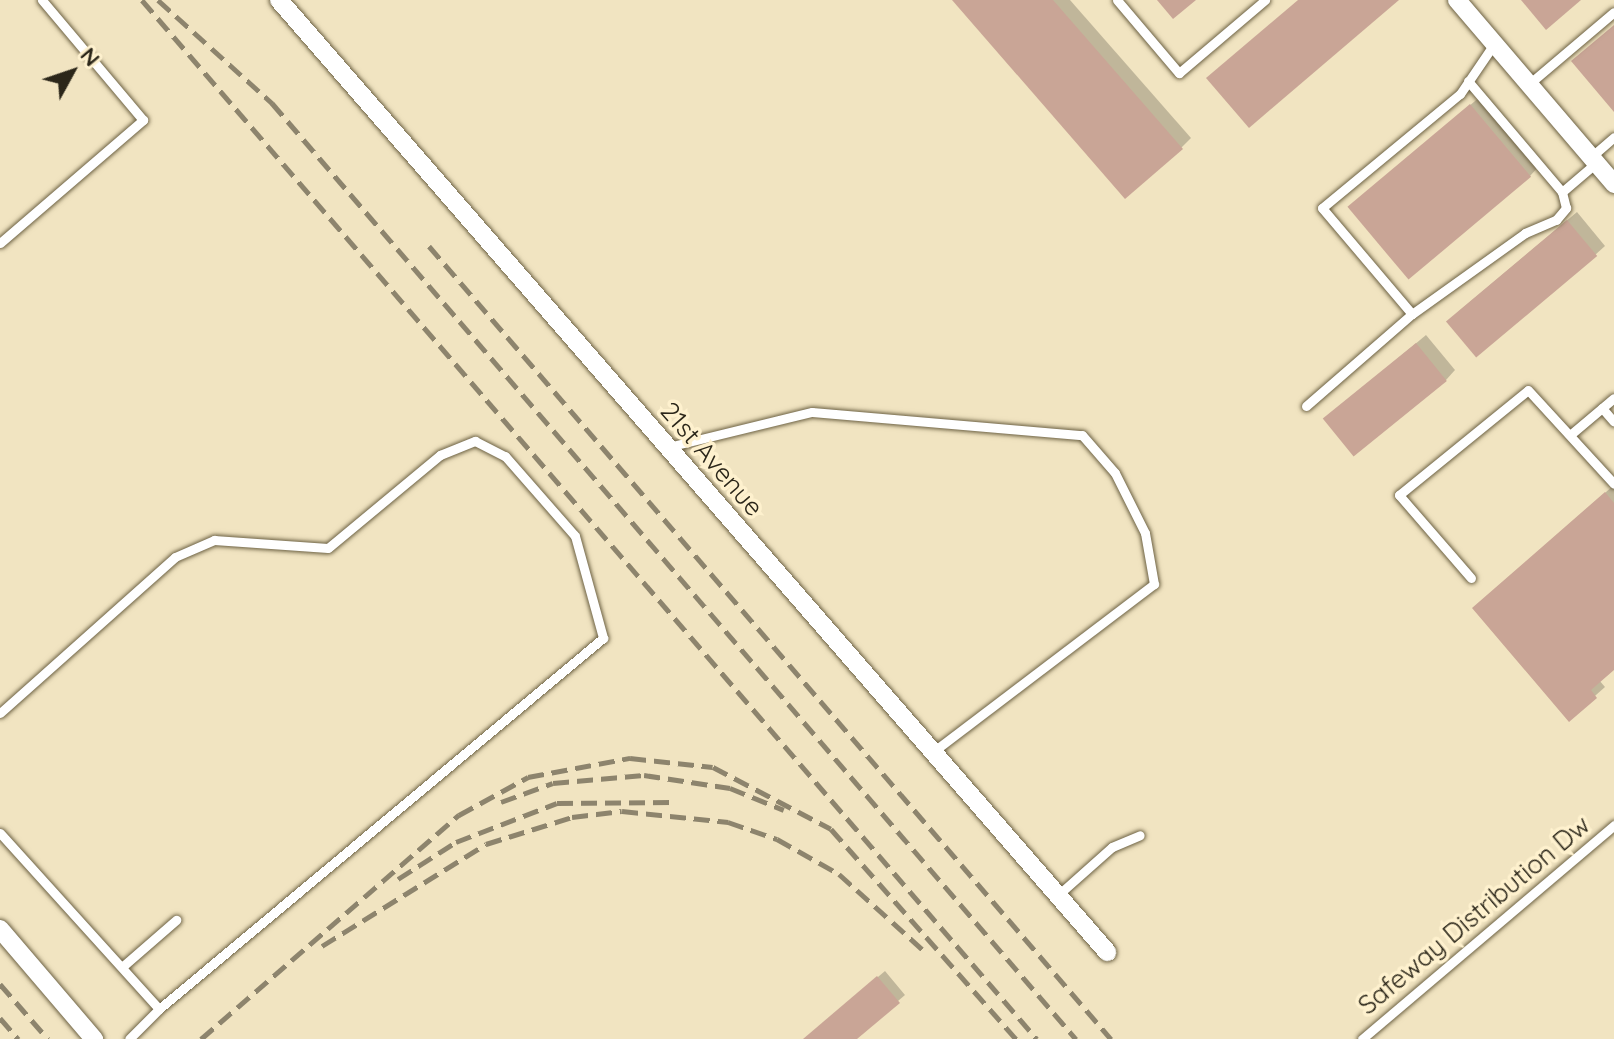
<!DOCTYPE html>
<html>
<head>
<meta charset="utf-8">
<style>
	body { margin:0 }
	#map { position:relative; width:1614px; height:1039px; overflow:hidden; background:#f1e4c1; font-family:Quicksand,sans-serif }
	div>[style] { position:absolute }
	.shadow>* { inset:0; background:#0003 }
	.building>* { inset:0; background:#c9a596; transform-origin:0 0 }
	.roads { filter:drop-shadow(0 0 2px #6d6244) drop-shadow(0 0 2px #6d6244) }
	.lane>* { height:9px; margin:-4.5px; padding:0 4.5px; transform-origin:4.5px; border-radius:4.5px; background:#fff }
	.street>* { height:18px; margin:-9px; padding:0 9px; transform-origin:9px; border-radius:9px; background:#fff }
	.rail>* { height:5px; margin-top:-2.5px; transform-origin:0; background:repeating-linear-gradient(90deg,#8d846d 0 16px,transparent 0 24px) }
	span { translate:-50% -50%; white-space:nowrap; text-align:center; line-height:1.15; -webkit-text-stroke:7px #fef1ce; paint-order:stroke }
	.street-label { font-size:26px; color:#2b2619 }
	.north { position:absolute; left:32px; top:32px; width:80px; height:80px; -webkit-text-stroke:6px #fef1ce; paint-order:stroke; rotate:50deg; font-size:22px; font-weight:700; line-height:32px; text-align:center; color:#2b2619 }
	.north::after { content:''; display:block; margin:auto; width:28px; height:36px; background:#2b2619; clip-path:polygon(50% 0,100% 100%,50% 72%,0 100%) }
</style>
</head>
<body>
<div id="map">
	<div class="shadow">
		<div style="clip-path:polygon(955px 0,1070px 0,1191px 138px,1181px 148px)"></div>
		<div style="clip-path:polygon(1481px 96px,1539px 166px,1530px 176px,1360px 198px)"></div>
		<div style="clip-path:polygon(1577px 212px,1605px 246px,1595px 255px,1458px 312px)"></div>
		<div style="clip-path:polygon(1426px 335px,1455px 370px,1446px 380px,1336px 410px)"></div>
		<div style="clip-path:polygon(1614px 485px,1614px 667px,1599px 680px,1605px 687px,1569px 719px,1485px 598px)"></div>
		<div style="clip-path:polygon(885px 971px,905px 995px,898px 1001px,854px 1039px,805px 1039px)"></div>
	</div>
	<div class="building">
		<div style="clip-path:polygon(952px 0,1053px 0,1183px 149px,1125px 199px)"></div>
		<div style="clip-path:polygon(1157px 0,1196px 0,1173px 19px)"></div>
		<div style="clip-path:polygon(1298px 0,1399px 0,1249px 128px,1206px 78px)"></div>
		<div style="clip-path:polygon(1521px 0,1581px 0,1546px 30px)"></div>
		<div style="clip-path:polygon(1614px 25px,1614px 112px,1571px 61px)"></div>
		<div style="left:1470px;top:104px;width:95px;height:160px;rotate:50deg"></div>
		<div style="left:1567px;top:220px;width:47px;height:158px;rotate:50deg"></div>
		<div style="left:1416px;top:343px;width:49px;height:120px;rotate:51deg"></div>
		<div style="clip-path:polygon(1605px 492px,1614px 503px,1614px 670px,1591px 690px,1597px 698px,1569px 722px,1472px 608px)"></div>
		<div style="clip-path:polygon(877px 976px,900px 1003px,857px 1039px,803px 1039px)"></div>
	</div>
	<div class="roads">
		<div class="lane">
			<div style="left:1117px;top:0;width:96px;rotate:49.7deg"></div>
			<div style="left:1179px;top:73px;width:113px;rotate:-40.3deg"></div>
			<div style="left:1468px;top:81px;width:145px;rotate:49.7deg"></div>
			<div style="left:1529px;top:84px;width:111px;rotate:-40.3deg"></div>
			<div style="left:1591px;top:157px;width:30px;rotate:-41deg"></div>
			<div style="left:0;top:243px;width:189px;rotate:-40.7deg"></div>
			<div style="left:143px;top:120px;width:157px;rotate:-130.1deg"></div>
			<div style="left:1412px;top:314px;width:139px;rotate:-130.3deg"></div>
			<div style="left:1322px;top:208px;width:179px;rotate:-39.6deg"></div>
			<div style="left:1460px;top:94px;width:60px;rotate:-55.8deg"></div>
			<div style="left:1306px;top:406px;width:140px;rotate:-41deg"></div>
			<div style="left:1412px;top:314px;width:139px;rotate:-35.6deg"></div>
			<div style="left:1525px;top:233px;width:34px;rotate:-23deg"></div>
			<div style="left:1556px;top:220px;width:16px;rotate:-50deg"></div>
			<div style="left:1566px;top:208px;width:16px;rotate:-104deg"></div>
			<div style="left:1562px;top:192px;width:45px;rotate:-40.5deg"></div>
			<div style="left:1602px;top:408px;width:18px;rotate:49deg"></div>
			<div style="left:1570px;top:435px;width:57px;rotate:-40.1deg"></div>
			<div style="left:668px;top:447px;width:148px;rotate:-13.7deg"></div>
			<div style="left:812px;top:412px;width:271px;rotate:4.9deg"></div>
			<div style="left:1082px;top:435px;width:50px;rotate:49deg"></div>
			<div style="left:1115px;top:473px;width:67px;rotate:63.4deg"></div>
			<div style="left:1145px;top:533px;width:52px;rotate:80deg"></div>
			<div style="left:1154px;top:584px;width:278px;rotate:142.8deg"></div>
			<div style="left:1471px;top:578px;width:110px;rotate:-130.9deg"></div>
			<div style="left:1399px;top:495px;width:166px;rotate:-39.1deg"></div>
			<div style="left:1528px;top:390px;width:127px;rotate:47.5deg"></div>
			<div style="left:0;top:713px;width:234px;rotate:-41.7deg"></div>
			<div style="left:175px;top:557px;width:43px;rotate:-23.6deg"></div>
			<div style="left:214px;top:540px;width:114px;rotate:4deg"></div>
			<div style="left:328px;top:548px;width:146px;rotate:-39.7deg"></div>
			<div style="left:440px;top:455px;width:38px;rotate:-22deg"></div>
			<div style="left:475px;top:441px;width:34px;rotate:27deg"></div>
			<div style="left:505px;top:456px;width:106px;rotate:48.8deg"></div>
			<div style="left:575px;top:536px;width:106px;rotate:74.6deg"></div>
			<div style="left:603px;top:638px;width:579px;rotate:140.12deg"></div>
			<div style="left:0;top:833px;width:237px;rotate:47.9deg"></div>
			<div style="left:159px;top:1009px;width:42px;rotate:135deg"></div>
			<div style="left:1058px;top:895px;width:72px;rotate:-41.6deg"></div>
			<div style="left:1112px;top:847px;width:30px;rotate:-23deg"></div>
			<div style="left:122px;top:967px;width:72px;rotate:-41deg"></div>
			<div style="left:1362px;top:1039px;width:331px;rotate:-40.3deg"></div>
		</div>
		<div class="street">
			<div style="left:279px;top:0;width:1262px;rotate:48.98deg"></div>
			<div style="left:1457px;top:0;width:242px;rotate:49.5deg"></div>
			<div style="left:0;top:929px;width:145px;rotate:49.5deg"></div>
		</div>
	</div>
	<div class="rail">
		<div style="left:142px;top:0;width:1371px;rotate:49.26deg"></div>
		<div style="left:158px;top:0;width:154px;rotate:42.1deg"></div>
		<div style="left:272px;top:103px;width:1234px;rotate:49.34deg"></div>
		<div style="left:429px;top:246px;width:1046px;rotate:49.3deg"></div>
		<div style="left:501px;top:802px;width:55px;rotate:-20.1deg"></div>
		<div style="left:553px;top:783px;width:91px;rotate:-5deg"></div>
		<div style="left:644px;top:775px;width:87px;rotate:8.6deg"></div>
		<div style="left:730px;top:788px;width:58px;rotate:22.2deg"></div>
		<div style="left:398px;top:879px;width:69px;rotate:-32.5deg"></div>
		<div style="left:456px;top:842px;width:108px;rotate:-21.1deg"></div>
		<div style="left:557px;top:803px;width:114px;rotate:-0.5deg"></div>
		<div style="left:322px;top:946px;width:193px;rotate:-31.9deg"></div>
		<div style="left:486px;top:844px;width:90px;rotate:-17.4deg"></div>
		<div style="left:572px;top:817px;width:50px;rotate:-6.8deg"></div>
		<div style="left:622px;top:811px;width:107px;rotate:5.9deg"></div>
		<div style="left:728px;top:822px;width:52px;rotate:19.1deg"></div>
		<div style="left:777px;top:839px;width:71px;rotate:29.4deg"></div>
		<div style="left:839px;top:874px;width:112px;rotate:42.1deg"></div>
		<div style="left:0;top:984px;width:73px;rotate:48.9deg"></div>
		<div style="left:0;top:1018px;width:28px;rotate:49deg"></div>
		<div style="left:201px;top:1039px;width:342px;rotate:-41deg"></div>
		<div style="left:459px;top:815px;width:79px;rotate:-28.8deg"></div>
		<div style="left:528px;top:777px;width:104px;rotate:-10.6deg"></div>
		<div style="left:630px;top:758px;width:83px;rotate:6.2deg"></div>
		<div style="left:713px;top:767px;width:133px;rotate:27.7deg"></div>
		<div style="left:831px;top:829px;width:280px;rotate:48.6deg"></div>
	</div>
	<div class="street-label">
		<span style="left:712px;top:459px;rotate:49deg">21st Avenue</span>
		<span style="left:1474px;top:915px;rotate:-40deg">Safeway Distribution Dw</span>
	</div>
	<div class="north">N</div>
</div>
</body>
</html>
